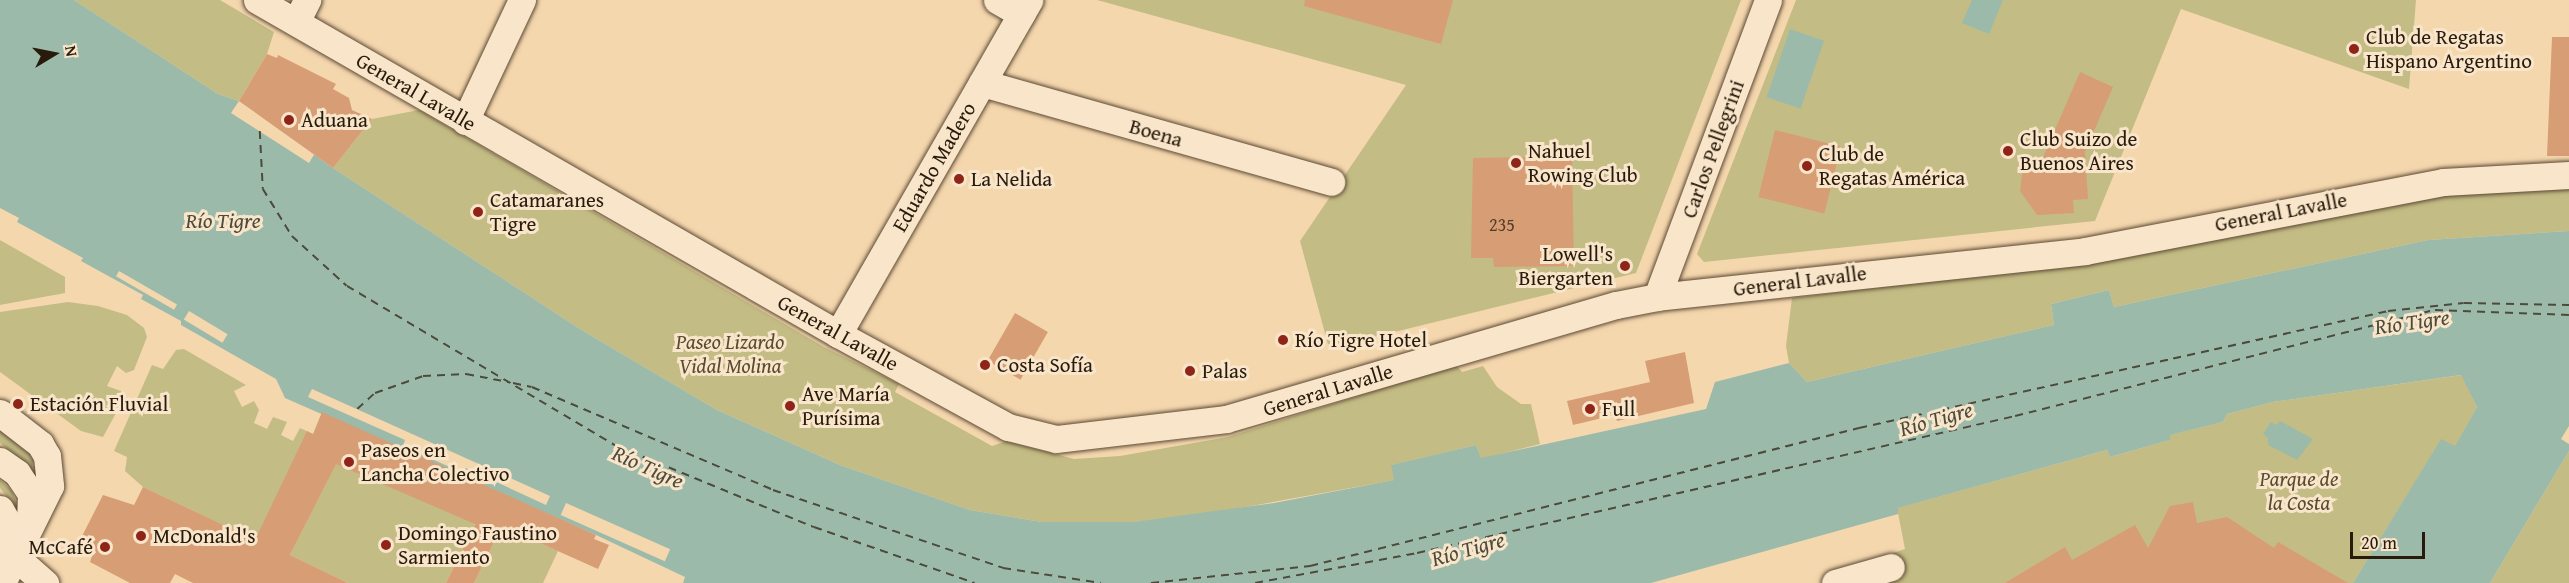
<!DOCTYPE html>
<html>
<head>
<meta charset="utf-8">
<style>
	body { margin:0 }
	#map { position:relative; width:2569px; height:583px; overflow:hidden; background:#f5d7ae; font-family:"Gentium Book Plus",serif }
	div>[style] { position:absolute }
	.green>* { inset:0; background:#c4bc85 }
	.water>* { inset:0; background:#9cbaaa; transform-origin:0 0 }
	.pier>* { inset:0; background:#f5d7ae; transform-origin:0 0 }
	.ferry>* { height:1.5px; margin-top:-0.75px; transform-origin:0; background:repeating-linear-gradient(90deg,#4c4b3b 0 8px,transparent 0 14px) }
	.building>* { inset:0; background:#d79d75; transform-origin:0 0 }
	.roads { filter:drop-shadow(0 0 2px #5c4a34) drop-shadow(0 0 2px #5c4a34) }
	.minor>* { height:27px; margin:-13.5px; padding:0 13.5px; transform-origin:13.5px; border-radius:13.5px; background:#f8e5ca }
	.dots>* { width:16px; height:16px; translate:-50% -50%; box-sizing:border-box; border:3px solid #f8e5ca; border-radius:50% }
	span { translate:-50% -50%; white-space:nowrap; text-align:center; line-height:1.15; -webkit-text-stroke:6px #f8e5ca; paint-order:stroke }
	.number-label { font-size:18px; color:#543c26 }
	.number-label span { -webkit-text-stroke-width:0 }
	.poi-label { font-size:21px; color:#291b0c }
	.left { translate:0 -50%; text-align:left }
	.right { translate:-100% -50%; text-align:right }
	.street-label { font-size:21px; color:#291b0c }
	.park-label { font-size:21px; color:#584b30; font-style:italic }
	.water-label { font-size:22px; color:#4c4b3b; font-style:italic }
	.north { position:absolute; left:24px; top:24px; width:60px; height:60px; -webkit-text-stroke:4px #f8e5ca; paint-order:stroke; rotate:80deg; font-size:16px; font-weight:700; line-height:24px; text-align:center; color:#291b0c }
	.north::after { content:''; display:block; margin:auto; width:21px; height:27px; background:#291b0c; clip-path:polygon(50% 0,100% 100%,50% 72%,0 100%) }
	.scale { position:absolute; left:2350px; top:532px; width:75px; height:27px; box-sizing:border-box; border:3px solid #291b0c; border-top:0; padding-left:8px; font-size:18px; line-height:21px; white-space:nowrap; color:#291b0c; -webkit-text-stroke:4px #f8e5ca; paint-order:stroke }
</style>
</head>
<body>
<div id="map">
	<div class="green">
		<div style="clip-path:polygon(74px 0,220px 0,274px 32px,267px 54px,239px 101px,218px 94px)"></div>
		<div style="clip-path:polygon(1097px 0,1741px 0,1636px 273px,1329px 348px,1300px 241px,1406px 85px)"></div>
		<div style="clip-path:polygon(1796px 0,2416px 0,2409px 89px,2181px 9px,2095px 221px,1704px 262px,1697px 254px)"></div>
		<div style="clip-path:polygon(419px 110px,824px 347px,899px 384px,895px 392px,992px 446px,1007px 441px,1074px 459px,1120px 456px,1228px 437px,1456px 365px,1462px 372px,1483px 366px,1497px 387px,1521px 404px,1531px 404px,1540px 444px,1481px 459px,1476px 445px,1392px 465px,1395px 480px,1195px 516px,1133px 522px,1042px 522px,970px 510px,840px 465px,717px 410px,580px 329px,333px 168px,372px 119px)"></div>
		<div style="clip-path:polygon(2569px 187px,2569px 231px,2428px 240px,2114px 307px,2109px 290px,2051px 304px,2054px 325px,1807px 382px,1789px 363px,1786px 346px,1792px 298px,2122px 258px,2445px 195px)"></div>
		<div style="clip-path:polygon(0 240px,65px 277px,65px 293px,0 305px)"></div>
		<div style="clip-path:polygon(68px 302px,98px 306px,127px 315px,144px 328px,147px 337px,134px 370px,126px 373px,117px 366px,107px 386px,121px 391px,122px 402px,103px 437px,81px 431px,0 372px,0 312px)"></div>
		<div style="clip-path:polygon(184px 349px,246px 385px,234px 391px,242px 407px,254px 401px,259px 410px,254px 423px,267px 429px,273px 417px,287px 422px,281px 435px,293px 441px,300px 428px,313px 434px,265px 545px,143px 487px,125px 471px,127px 457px,114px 451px,152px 365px,163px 369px,176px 350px)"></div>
		<div style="clip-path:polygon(2462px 375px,2477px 407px,2455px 447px,2441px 440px,2353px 583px,1889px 583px,1893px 553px,1905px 549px,1897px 508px,2107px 450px,2110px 457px,2170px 440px,2169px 435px,2223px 422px,2227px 414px,2273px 402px)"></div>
		<div style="clip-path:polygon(0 428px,26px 448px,33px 460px,32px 469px,0 443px)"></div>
		<div style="clip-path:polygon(342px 451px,480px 513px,446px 583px,348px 583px,290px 555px)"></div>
		<div style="clip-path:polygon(2569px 451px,2569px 583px,2490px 583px)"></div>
		<div style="clip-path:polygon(0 480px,12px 491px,19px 511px,0 488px)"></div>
		<div style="clip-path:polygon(502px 526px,558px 551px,543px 583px,474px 583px)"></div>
	</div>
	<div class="water">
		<div style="clip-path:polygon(0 0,74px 0,218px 94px,239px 101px,333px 168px,580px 329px,717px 410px,840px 465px,970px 510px,1042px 522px,1133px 522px,1274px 503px,1394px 480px,1391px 465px,1476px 445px,1481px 458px,1706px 409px,1715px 382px,1789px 363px,1807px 382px,2054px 325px,2051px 304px,2109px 290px,2114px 307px,2428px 240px,2569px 231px,2569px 426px,2561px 439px,2569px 444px,2569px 451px,2490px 583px,2353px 583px,2441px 439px,2455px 446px,2477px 407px,2461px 375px,2273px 402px,2227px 414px,2223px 422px,2170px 435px,2170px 440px,2110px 457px,2107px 450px,1898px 508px,1898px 514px,1651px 583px,683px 583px,685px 577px,596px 535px,285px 398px,276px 379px,181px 325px,181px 321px,141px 299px,143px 295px,81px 261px,83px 258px,17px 222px,19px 218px,0 208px)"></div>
		<div style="clip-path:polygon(1972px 0,2003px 0,1989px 34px,1962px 23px)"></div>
		<div style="left:1790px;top:29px;width:36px;height:72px;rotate:19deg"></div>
		<div style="clip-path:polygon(2280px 421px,2313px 439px,2297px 460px,2268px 445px,2268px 438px,2263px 434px,2271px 422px,2277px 425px)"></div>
	</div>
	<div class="pier">
		<div style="clip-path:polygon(239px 101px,315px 153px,309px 163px,231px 113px)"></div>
		<div style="left:119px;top:271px;width:67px;height:6px;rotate:30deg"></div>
		<div style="left:189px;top:311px;width:45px;height:10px;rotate:31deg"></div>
		<div style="clip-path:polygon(312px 389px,550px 496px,546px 505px,466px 468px,463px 473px,403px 446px,405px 440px,308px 397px)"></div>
		<div style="left:566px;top:503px;width:114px;height:13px;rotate:24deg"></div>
	</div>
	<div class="ferry">
		<div style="left:260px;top:131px;width:58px;rotate:87deg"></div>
		<div style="left:263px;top:189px;width:55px;rotate:58.3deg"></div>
		<div style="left:292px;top:236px;width:74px;rotate:42.3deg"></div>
		<div style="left:347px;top:286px;width:314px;rotate:30.7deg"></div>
		<div style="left:617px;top:446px;width:213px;rotate:22.4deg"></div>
		<div style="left:814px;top:527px;width:170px;rotate:19.2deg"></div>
		<div style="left:513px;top:383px;width:19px;rotate:12deg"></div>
		<div style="left:532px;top:387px;width:262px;rotate:23.1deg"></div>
		<div style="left:773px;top:490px;width:243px;rotate:18.7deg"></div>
		<div style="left:1003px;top:568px;width:99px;rotate:8.7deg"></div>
		<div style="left:357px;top:409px;width:24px;rotate:-42deg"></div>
		<div style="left:375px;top:393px;width:51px;rotate:-19.5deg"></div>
		<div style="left:423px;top:376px;width:43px;rotate:-2.7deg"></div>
		<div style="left:466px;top:374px;width:43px;rotate:10.8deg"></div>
		<div style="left:1151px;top:583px;width:160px;rotate:-6.1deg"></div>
		<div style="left:1310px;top:566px;width:566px;rotate:-14.11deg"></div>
		<div style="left:1859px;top:428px;width:542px;rotate:-12.47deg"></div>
		<div style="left:2388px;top:311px;width:76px;rotate:-6deg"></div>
		<div style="left:2464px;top:303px;width:105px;rotate:1.1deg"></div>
		<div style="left:1255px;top:583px;width:165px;rotate:-10.5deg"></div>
		<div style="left:1417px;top:553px;width:613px;rotate:-12.9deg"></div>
		<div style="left:2015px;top:416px;width:433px;rotate:-14.2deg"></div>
		<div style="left:2435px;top:310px;width:134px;rotate:2.1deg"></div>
	</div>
	<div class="building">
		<div style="clip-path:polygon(1305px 0,1453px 0,1441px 44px,1304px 6px)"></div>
		<div style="clip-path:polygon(2552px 37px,2569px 37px,2569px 156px,2547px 156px)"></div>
		<div style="clip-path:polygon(267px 54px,277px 58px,278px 55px,336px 84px,333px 89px,349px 98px,352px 110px,372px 119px,333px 168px,239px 101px)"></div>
		<div style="clip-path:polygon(2080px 72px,2113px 87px,2085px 152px,2088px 199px,2073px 200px,2074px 213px,2037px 215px,2020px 191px,2023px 168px,2038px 169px)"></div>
		<div style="left:1775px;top:130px;width:68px;height:69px;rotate:14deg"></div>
		<div style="clip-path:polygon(1572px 156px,1574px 266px,1494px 267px,1493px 258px,1471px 258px,1473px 158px)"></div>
		<div style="left:1015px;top:313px;width:38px;height:55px;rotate:30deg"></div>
		<div style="clip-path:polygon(1685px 352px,1694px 403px,1617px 421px,1615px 415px,1573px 425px,1567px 401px,1650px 382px,1645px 361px)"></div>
		<div style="clip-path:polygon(322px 412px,596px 535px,594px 539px,609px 545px,598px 569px,502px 526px,474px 583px,446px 583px,475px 524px,336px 464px,290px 555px,348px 583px,193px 583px,175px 574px,170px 583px,130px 583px,90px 562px,94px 550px,79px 542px,103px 495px,134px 505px,143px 487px,255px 540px,307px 431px,313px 434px)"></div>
		<div style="clip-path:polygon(2193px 502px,2197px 523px,2227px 517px,2274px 548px,2278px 542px,2348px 583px,2005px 583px,2065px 547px,2072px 560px,2135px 525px,2148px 548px,2170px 506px)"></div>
	</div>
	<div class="roads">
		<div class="minor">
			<div style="left:257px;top:0;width:670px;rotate:29.89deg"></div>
			<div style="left:838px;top:334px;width:194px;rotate:28.7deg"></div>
			<div style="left:1008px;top:427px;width:49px;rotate:14deg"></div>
			<div style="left:1056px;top:439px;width:171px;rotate:-6.7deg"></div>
			<div style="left:1226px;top:419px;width:406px;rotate:-16.3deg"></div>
			<div style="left:1616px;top:305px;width:42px;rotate:-11deg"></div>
			<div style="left:1657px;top:297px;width:430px;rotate:-6.1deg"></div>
			<div style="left:2085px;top:251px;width:365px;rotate:-10.9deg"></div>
			<div style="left:2443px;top:182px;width:126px;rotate:-3.2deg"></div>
			<div style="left:997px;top:0;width:28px;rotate:30deg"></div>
			<div style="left:296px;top:22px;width:25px;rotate:-63deg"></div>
			<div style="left:982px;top:83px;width:363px;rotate:15.8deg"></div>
			<div style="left:465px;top:121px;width:134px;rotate:-64.8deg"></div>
			<div style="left:1657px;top:297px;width:317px;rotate:-69.5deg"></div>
			<div style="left:838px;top:334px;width:385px;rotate:-60.2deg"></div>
			<div style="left:0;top:413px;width:51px;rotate:37.8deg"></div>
			<div style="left:40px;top:444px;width:14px;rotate:60deg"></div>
			<div style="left:47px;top:456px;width:30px;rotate:84deg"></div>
			<div style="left:50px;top:486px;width:108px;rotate:116.3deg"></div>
			<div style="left:0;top:461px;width:21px;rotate:35deg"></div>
			<div style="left:17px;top:473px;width:25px;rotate:56deg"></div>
			<div style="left:31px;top:494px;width:29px;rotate:92deg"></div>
			<div style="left:0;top:509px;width:13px;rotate:61deg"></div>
			<div style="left:6px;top:520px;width:36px;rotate:79deg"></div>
			<div style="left:13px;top:555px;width:43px;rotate:41.2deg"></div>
			<div style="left:1835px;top:583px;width:58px;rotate:-15.9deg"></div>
		</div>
	</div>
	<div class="dots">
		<div style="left:2354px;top:49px;background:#8f2418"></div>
		<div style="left:289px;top:120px;background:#8f2418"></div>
		<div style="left:2008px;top:151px;background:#8f2418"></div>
		<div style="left:1516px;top:163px;background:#8f2418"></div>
		<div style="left:1807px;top:166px;background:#8f2418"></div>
		<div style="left:959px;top:179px;background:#8f2418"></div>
		<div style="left:478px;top:212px;background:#8f2418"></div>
		<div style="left:1625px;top:266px;background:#8f2418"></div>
		<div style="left:1283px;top:340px;background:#8f2418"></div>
		<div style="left:985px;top:365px;background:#8f2418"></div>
		<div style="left:1190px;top:371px;background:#8f2418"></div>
		<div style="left:18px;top:404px;background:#8f2418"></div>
		<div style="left:790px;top:406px;background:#8f2418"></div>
		<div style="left:1590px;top:409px;background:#8f2418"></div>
		<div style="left:349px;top:462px;background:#8f2418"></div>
		<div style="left:141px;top:536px;background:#8f2418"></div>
		<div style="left:386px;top:545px;background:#8f2418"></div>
		<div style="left:105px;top:547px;background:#8f2418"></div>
	</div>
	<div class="number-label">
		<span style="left:1502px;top:225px">235</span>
	</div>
	<div class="poi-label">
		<span class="left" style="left:2366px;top:49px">Club de Regatas<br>Hispano Argentino</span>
		<span class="left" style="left:301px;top:120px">Aduana</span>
		<span class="left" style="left:2020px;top:151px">Club Suizo de<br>Buenos Aires</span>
		<span class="left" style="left:1528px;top:163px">Nahuel<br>Rowing Club</span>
		<span class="left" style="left:1819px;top:166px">Club de<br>Regatas América</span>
		<span class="left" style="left:971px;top:179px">La Nelida</span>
		<span class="left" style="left:490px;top:212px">Catamaranes<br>Tigre</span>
		<span class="right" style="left:1613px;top:266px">Lowell's<br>Biergarten</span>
		<span class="left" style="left:1295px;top:340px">Río Tigre Hotel</span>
		<span class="left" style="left:997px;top:365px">Costa Sofía</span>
		<span class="left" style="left:1202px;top:371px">Palas</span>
		<span class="left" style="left:802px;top:406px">Ave María<br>Purísima</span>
		<span class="left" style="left:30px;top:404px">Estación Fluvial</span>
		<span class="left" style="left:1602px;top:409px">Full</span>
		<span class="left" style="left:361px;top:462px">Paseos en<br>Lancha Colectivo</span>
		<span class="left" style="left:398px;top:545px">Domingo Faustino<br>Sarmiento</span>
		<span class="left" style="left:153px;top:536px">McDonald's</span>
		<span class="right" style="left:93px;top:547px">McCafé</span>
	</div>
	<div class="street-label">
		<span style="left:416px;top:92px;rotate:30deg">General Lavalle</span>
		<span style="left:1156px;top:133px;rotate:16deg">Boena</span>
		<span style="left:1713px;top:149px;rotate:-70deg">Carlos Pellegrini</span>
		<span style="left:934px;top:167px;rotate:-60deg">Eduardo Madero</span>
		<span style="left:2281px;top:212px;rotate:-11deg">General Lavalle</span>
		<span style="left:1800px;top:281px;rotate:-7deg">General Lavalle</span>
		<span style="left:838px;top:333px;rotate:29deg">General Lavalle</span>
		<span style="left:1328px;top:390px;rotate:-17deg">General Lavalle</span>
	</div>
	<div class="park-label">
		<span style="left:730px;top:354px">Paseo Lizardo<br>Vidal Molina</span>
		<span style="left:2299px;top:491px">Parque de<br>la Costa</span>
	</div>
	<div class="water-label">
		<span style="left:223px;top:221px">Río Tigre</span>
		<span style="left:2412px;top:322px;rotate:-8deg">Río Tigre</span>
		<span style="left:1936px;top:419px;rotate:-16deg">Río Tigre</span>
		<span style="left:648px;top:467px;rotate:24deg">Río Tigre</span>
		<span style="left:1468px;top:549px;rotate:-16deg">Río Tigre</span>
	</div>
	<div class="north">N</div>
	<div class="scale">20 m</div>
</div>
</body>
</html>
